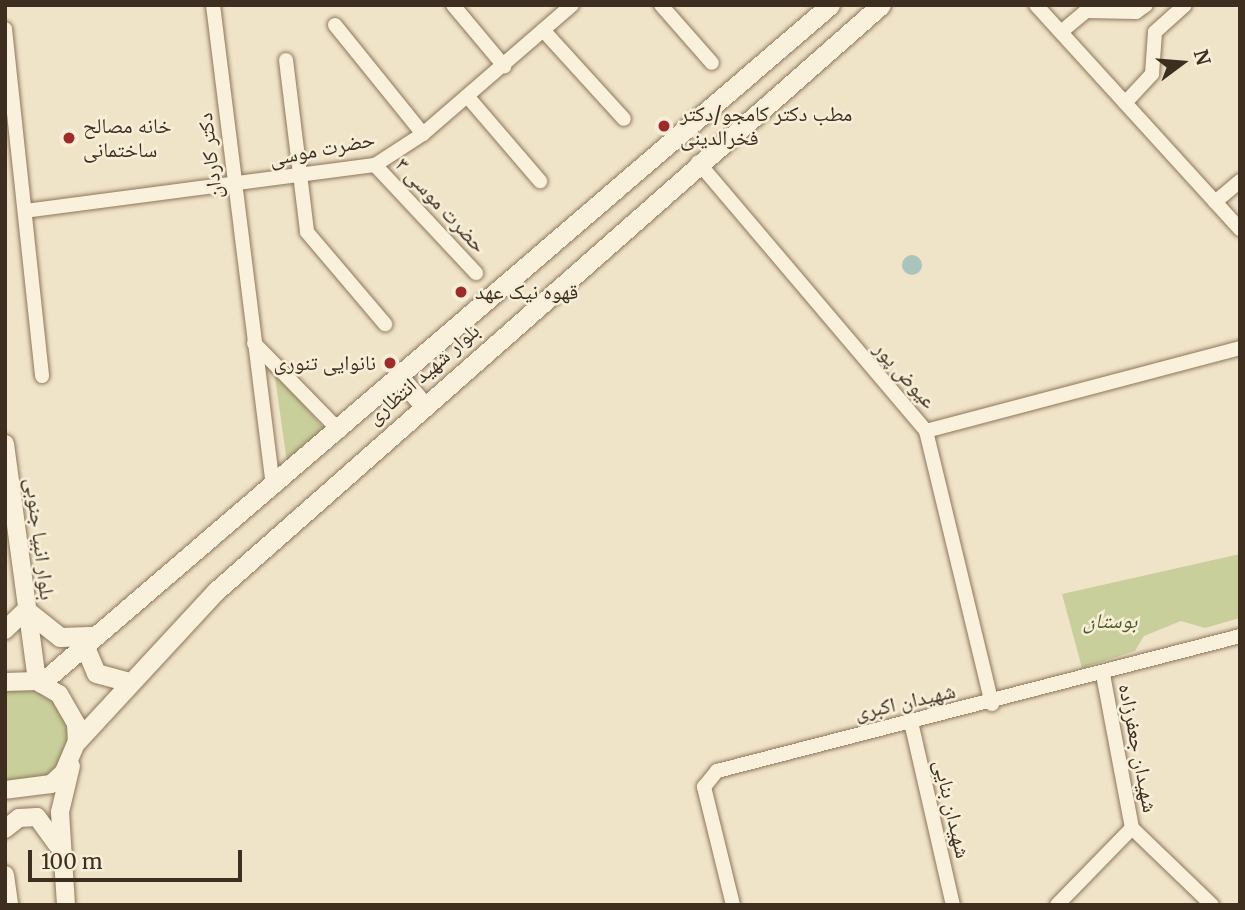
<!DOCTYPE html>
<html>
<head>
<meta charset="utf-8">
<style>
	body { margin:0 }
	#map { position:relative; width:1245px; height:910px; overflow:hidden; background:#f0e4c8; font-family:Merriweather,"Noto Naskh Arabic",serif }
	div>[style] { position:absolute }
	.green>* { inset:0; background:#c9cf9b }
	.water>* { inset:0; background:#a9c4bc }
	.round { border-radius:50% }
	.roads { filter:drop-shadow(0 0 2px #8d765c) drop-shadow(0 0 2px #8d765c) }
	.minor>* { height:14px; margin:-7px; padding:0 7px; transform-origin:7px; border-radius:7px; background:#faf1dc }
	.tertiary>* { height:18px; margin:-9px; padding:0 9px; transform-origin:9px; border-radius:9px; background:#faf1dc }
	.secondary>* { height:19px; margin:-9.5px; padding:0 9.5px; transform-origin:9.5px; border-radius:9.5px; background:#faf1dc }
	.dots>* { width:19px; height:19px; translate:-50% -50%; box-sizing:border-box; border:4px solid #f7eed8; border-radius:50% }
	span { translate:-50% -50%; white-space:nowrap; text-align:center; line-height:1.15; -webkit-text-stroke:5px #f7eed8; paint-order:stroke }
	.poi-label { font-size:21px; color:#3d2e20 }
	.left { translate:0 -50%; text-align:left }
	.right { translate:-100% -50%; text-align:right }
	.street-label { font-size:21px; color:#3d2e20 }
	.park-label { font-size:21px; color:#4d5a26; font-style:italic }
	.frame { position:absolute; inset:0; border:7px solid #3d2e20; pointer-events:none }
	.north { position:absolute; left:1147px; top:28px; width:70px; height:70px; -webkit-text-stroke:5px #f7eed8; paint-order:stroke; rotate:74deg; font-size:19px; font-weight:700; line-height:28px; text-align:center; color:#3d2e20 }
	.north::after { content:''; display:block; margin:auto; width:24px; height:32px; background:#3d2e20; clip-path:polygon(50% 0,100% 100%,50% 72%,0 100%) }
	.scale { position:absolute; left:28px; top:850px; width:214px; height:32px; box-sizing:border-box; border:4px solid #3d2e20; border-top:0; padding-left:9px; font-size:21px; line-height:24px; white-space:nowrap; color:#3d2e20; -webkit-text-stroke:5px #f7eed8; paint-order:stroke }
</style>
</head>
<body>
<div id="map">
	<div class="green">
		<div style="clip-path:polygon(274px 370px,326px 431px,287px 463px)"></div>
		<div style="clip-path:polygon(1240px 554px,1240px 618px,1205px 628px,1181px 621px,1144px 636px,1135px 651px,1082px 668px,1062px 594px)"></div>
		<div style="clip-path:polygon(33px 689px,69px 708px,77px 741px,51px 784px,11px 783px,5px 780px,5px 690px)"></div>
	</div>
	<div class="water">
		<div class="round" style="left:902px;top:255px;width:20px;height:20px"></div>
	</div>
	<div class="roads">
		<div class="minor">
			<div style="left:213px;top:5px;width:486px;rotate:82.9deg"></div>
			<div style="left:453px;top:5px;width:80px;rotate:50.1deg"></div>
			<div style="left:661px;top:5px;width:77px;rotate:48.7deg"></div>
			<div style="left:1036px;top:5px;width:303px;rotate:47.7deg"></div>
			<div style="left:335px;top:25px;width:140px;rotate:51.1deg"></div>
			<div style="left:5px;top:29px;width:349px;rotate:83.9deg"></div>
			<div style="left:543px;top:30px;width:120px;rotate:47.7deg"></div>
			<div style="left:1061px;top:32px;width:33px;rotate:-40deg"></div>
			<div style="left:1086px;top:11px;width:50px;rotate:1.1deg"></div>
			<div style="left:1136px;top:12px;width:12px;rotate:-35deg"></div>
			<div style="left:286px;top:60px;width:173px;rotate:83deg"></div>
			<div style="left:307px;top:232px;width:121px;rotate:49.7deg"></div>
			<div style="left:468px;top:97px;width:111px;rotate:49.4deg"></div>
			<div style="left:1125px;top:103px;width:40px;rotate:-47deg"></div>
			<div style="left:1152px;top:74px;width:42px;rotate:-85.9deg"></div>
			<div style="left:1155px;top:32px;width:40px;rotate:-42deg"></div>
			<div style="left:698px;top:162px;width:353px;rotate:49.7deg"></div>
			<div style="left:926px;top:431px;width:281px;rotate:76.4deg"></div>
			<div style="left:375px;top:165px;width:148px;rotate:46.9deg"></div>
			<div style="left:1215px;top:202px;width:33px;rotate:-40deg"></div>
			<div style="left:25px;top:211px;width:353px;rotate:-7.5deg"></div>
			<div style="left:375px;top:165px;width:57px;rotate:-32.9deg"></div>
			<div style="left:423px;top:134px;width:197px;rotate:-40.9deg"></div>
			<div style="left:254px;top:343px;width:123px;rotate:45.7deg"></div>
			<div style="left:926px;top:431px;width:325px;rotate:-14.8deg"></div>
			<div style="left:911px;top:722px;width:188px;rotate:77.1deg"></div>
			<div style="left:1132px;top:828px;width:111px;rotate:43.9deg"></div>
			<div style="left:733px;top:905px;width:122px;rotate:-103.8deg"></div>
			<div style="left:704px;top:787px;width:21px;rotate:-51deg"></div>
			<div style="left:717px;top:771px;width:540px;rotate:-14.47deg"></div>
			<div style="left:1057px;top:905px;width:107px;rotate:-45.8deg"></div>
			<div style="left:1132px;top:828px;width:156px;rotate:-100.7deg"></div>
		</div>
		<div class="tertiary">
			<div style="left:5px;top:444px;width:239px;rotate:82.3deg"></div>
			<div style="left:5px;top:630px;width:29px;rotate:-44deg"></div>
			<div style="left:5px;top:682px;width:32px;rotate:-2deg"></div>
			<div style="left:37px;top:681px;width:26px;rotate:31deg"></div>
			<div style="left:59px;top:694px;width:34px;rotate:60deg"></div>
			<div style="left:76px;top:724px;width:17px;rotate:87deg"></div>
			<div style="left:77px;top:741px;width:34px;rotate:113deg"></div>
			<div style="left:64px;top:772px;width:18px;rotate:137deg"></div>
			<div style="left:51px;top:784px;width:46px;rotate:172.6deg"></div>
			<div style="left:5px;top:829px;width:18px;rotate:-38deg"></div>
			<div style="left:19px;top:818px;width:18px;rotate:-3deg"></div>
			<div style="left:37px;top:817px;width:34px;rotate:54deg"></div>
			<div style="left:5px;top:875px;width:30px;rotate:82deg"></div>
			<div style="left:66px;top:905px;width:93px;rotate:-93.7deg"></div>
			<div style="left:60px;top:812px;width:47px;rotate:-76.6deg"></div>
		</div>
		<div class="secondary">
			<div style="left:400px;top:378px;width:35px;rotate:49deg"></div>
			<div style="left:26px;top:610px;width:43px;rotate:38.5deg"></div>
			<div style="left:60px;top:637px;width:36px;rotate:-2deg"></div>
			<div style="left:85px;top:647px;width:28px;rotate:67deg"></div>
			<div style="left:96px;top:673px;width:35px;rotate:15deg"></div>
			<div style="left:41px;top:683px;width:1040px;rotate:-40.67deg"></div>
			<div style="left:77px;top:741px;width:205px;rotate:-47.2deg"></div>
			<div style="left:216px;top:591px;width:886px;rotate:-41.39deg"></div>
		</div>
	</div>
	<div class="dots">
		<div style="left:664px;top:126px;background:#9e2a2b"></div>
		<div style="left:69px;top:138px;background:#9e2a2b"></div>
		<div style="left:461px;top:292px;background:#9e2a2b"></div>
		<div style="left:390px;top:363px;background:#9e2a2b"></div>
	</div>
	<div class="poi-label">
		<span class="left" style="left:680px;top:126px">مطب دکتر کامجو/دکتر<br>فخرالدینی</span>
		<span class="left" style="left:83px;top:138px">خانه مصالح<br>ساختمانی</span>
		<span class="left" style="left:475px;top:292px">قهوه نیک عهد</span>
		<span class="right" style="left:376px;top:363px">نانوایی تنوری</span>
	</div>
	<div class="street-label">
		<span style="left:322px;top:149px;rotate:-11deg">حضرت موسی</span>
		<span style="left:210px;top:156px;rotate:-97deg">دکتر کاردان</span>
		<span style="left:441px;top:205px;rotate:47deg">حضرت موسی ۳</span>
		<span style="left:423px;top:374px;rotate:-41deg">بلوار شهید انتظاری</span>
		<span style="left:905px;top:375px;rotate:48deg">عیوض پور</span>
		<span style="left:40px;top:539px;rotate:83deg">بلوار انبیا جنوبی</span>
		<span style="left:905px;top:702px;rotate:-13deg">شهیدان اکبری</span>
		<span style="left:1138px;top:748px;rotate:79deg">شهیدان جعفرزاده</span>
		<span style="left:952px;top:809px;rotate:77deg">شهیدان بنایی</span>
	</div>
	<div class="park-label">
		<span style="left:1110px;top:621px">بوستان</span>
	</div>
	<div class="frame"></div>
	<div class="north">N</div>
	<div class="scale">100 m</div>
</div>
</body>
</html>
